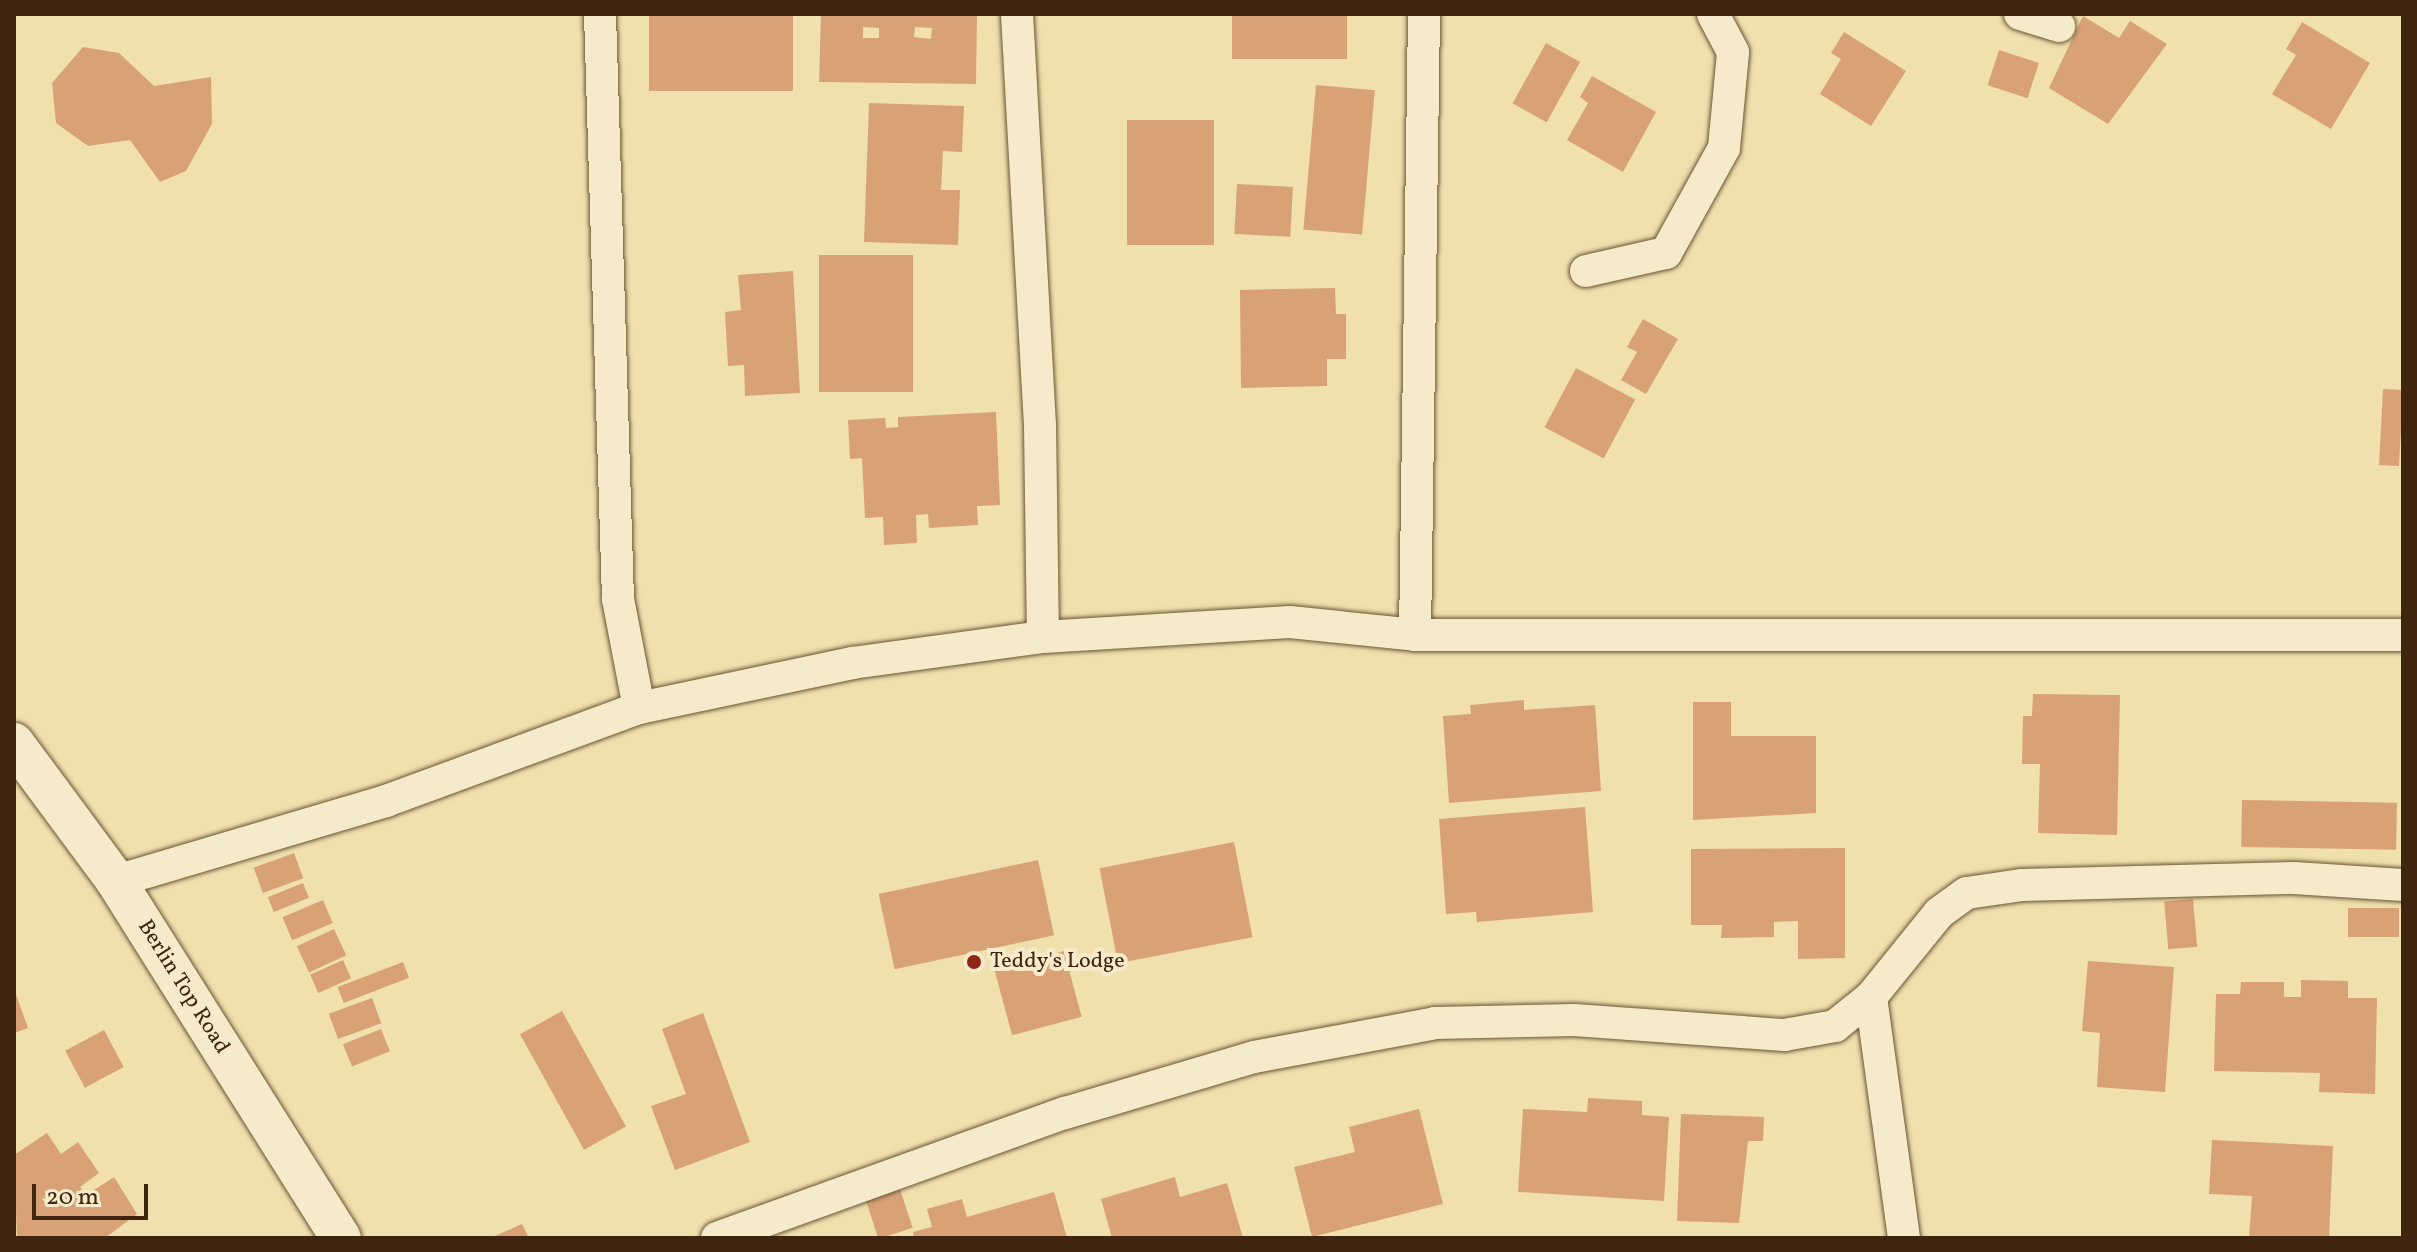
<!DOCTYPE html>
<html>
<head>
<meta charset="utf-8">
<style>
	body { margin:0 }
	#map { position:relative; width:2417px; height:1252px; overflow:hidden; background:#efe0ad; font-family:Vollkorn,serif }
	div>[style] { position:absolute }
	.building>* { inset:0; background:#d9a276; transform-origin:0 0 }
	.roads { filter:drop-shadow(0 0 2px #6b5436) drop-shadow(0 0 2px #6b5436) }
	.minor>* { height:32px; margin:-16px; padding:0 16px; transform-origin:16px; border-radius:16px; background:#f5ebca }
	.tertiary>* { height:40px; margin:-20px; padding:0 20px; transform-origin:20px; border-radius:20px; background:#f5ebca }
	.dots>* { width:22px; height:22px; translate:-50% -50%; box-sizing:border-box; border:4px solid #f5ebca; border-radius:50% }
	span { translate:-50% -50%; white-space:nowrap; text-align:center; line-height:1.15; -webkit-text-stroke:8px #f5ebca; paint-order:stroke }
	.poi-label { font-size:22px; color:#3f250f }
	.left { translate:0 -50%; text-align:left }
	.street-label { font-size:22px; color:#3f250f }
	.frame { position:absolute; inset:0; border:16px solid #3f250f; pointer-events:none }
	.scale { position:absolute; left:32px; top:1184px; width:116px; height:36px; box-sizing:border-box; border:4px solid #3f250f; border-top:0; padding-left:10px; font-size:24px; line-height:28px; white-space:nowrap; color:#3f250f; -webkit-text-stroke:6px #f5ebca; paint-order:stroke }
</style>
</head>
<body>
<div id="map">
	<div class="building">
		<div style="left:649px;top:14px;width:144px;height:77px"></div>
		<div style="clip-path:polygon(evenodd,821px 14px,977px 14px,976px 84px,819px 82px,821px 14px,863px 27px,879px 28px,879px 38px,863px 38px,863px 27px,821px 14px,915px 27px,932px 28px,931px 39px,914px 37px,915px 27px)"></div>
		<div style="left:1232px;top:14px;width:115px;height:45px"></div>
		<div style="clip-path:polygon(2083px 16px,2119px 38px,2130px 21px,2167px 44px,2108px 124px,2049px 88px)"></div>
		<div style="clip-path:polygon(2302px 22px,2370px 63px,2331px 129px,2272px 94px,2296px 55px,2286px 49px)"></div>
		<div style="clip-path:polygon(1844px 32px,1906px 71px,1871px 126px,1820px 94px,1841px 59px,1831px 53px)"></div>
		<div style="left:1546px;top:43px;width:39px;height:69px;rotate:29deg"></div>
		<div style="clip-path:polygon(83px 47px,119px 53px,154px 86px,211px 77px,212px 124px,186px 171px,160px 182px,130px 140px,88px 146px,56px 123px,52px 83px)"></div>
		<div style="left:1999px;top:50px;width:42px;height:37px;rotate:18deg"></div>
		<div style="clip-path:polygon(1592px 76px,1656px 112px,1623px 172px,1567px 140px,1588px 103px,1580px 97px)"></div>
		<div style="left:1316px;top:85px;width:59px;height:145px;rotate:5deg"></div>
		<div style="clip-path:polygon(869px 103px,964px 106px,962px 152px,943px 151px,941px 190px,960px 190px,958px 245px,864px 242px)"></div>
		<div style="left:1214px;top:120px;width:125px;height:87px;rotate:90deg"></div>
		<div style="left:1237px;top:184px;width:56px;height:50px;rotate:3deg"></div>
		<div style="left:819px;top:255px;width:94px;height:137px"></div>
		<div style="clip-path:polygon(793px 271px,800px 393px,745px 396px,744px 365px,728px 366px,725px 312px,741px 310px,738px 275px)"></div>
		<div style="clip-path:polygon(1335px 288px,1336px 314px,1346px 314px,1346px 359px,1327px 359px,1327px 386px,1241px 388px,1240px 290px)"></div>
		<div style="clip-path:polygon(1643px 319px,1678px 339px,1646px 394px,1621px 380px,1637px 352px,1627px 347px)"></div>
		<div style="left:1576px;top:368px;width:67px;height:67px;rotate:28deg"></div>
		<div style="left:2383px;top:389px;width:20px;height:76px;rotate:3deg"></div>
		<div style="clip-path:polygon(996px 412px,1000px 505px,977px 506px,978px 525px,929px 528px,928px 514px,916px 515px,917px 543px,884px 545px,883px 517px,865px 518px,862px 458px,850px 459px,848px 420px,885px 418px,886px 428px,898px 427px,898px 417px)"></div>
		<div style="clip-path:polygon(2033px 694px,2120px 695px,2117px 835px,2038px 833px,2040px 764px,2022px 764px,2023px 716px,2032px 716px)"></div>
		<div style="clip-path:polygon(1524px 700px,1524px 710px,1595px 705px,1601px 791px,1449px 803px,1443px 716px,1471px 714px,1470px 705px)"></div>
		<div style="clip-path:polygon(1693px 702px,1731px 702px,1731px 736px,1816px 736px,1816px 813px,1693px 820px)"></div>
		<div style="left:2242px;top:800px;width:155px;height:47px;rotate:1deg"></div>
		<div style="clip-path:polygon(1585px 807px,1593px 912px,1477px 922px,1476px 912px,1446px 914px,1439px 819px)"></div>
		<div style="left:1234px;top:842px;width:97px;height:137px;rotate:79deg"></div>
		<div style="clip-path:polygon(1845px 848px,1845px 958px,1798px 959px,1798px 921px,1774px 922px,1774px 937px,1721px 938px,1722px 925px,1691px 925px,1691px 849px)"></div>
		<div style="left:294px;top:853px;width:27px;height:43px;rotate:70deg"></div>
		<div style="left:1038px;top:860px;width:77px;height:163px;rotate:78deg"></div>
		<div style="left:303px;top:883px;width:16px;height:38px;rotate:68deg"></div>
		<div style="left:2193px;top:899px;width:48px;height:29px;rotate:85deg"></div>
		<div style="left:323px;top:900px;width:25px;height:44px;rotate:67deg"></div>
		<div style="left:2348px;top:908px;width:51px;height:29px"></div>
		<div style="left:334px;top:929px;width:29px;height:41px;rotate:65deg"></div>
		<div style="left:1064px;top:951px;width:68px;height:72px;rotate:75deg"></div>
		<div style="left:343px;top:960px;width:20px;height:36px;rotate:66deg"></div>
		<div style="clip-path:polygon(2088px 961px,2174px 967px,2165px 1092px,2097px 1087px,2100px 1033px,2082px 1031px)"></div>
		<div style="left:403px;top:962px;width:17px;height:70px;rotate:69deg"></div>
		<div style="clip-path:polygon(2301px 980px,2348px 981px,2348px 998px,2377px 998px,2375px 1094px,2319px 1092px,2320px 1073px,2214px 1071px,2216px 994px,2240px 994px,2241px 982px,2284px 982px,2284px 997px,2301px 997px)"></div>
		<div style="clip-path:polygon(14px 989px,28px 1028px,14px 1033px)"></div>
		<div style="left:372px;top:998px;width:27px;height:46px;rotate:70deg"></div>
		<div style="left:562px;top:1011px;width:132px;height:48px;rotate:61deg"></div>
		<div style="clip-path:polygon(703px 1013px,750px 1142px,675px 1170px,651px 1106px,686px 1094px,662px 1029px)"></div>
		<div style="left:381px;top:1029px;width:24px;height:41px;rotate:68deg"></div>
		<div style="left:104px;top:1030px;width:42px;height:44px;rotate:62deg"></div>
		<div style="clip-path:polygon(1588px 1098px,1642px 1101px,1642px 1115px,1669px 1117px,1664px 1201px,1518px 1192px,1523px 1109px,1587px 1112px)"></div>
		<div style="clip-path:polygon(1419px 1109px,1443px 1204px,1312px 1237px,1294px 1167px,1355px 1152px,1349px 1127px)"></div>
		<div style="clip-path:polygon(1681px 1114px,1764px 1117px,1763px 1141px,1748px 1141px,1739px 1223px,1677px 1221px)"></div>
		<div style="clip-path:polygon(47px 1133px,61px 1154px,78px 1142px,99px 1173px,80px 1187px,86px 1195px,114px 1177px,137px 1214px,105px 1238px,17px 1238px,14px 1155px)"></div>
		<div style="clip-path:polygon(2212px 1140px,2333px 1146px,2329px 1238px,2249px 1238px,2252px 1196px,2209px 1194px)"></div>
		<div style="clip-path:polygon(1175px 1177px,1180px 1197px,1227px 1183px,1243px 1238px,1112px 1238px,1101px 1199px)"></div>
		<div style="left:899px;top:1186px;width:44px;height:36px;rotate:72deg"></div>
		<div style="clip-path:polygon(1054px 1192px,1067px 1238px,914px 1238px,913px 1232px,932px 1227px,927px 1209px,962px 1199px,967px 1217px)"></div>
		<div style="clip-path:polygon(522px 1224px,529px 1238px,490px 1238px)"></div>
	</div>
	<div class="roads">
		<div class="minor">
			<div style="left:600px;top:14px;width:585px;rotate:88.24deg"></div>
			<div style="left:618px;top:599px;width:111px;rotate:79.1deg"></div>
			<div style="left:1017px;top:14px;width:412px;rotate:86.8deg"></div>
			<div style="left:1040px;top:425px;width:212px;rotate:89.2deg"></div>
			<div style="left:2020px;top:14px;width:41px;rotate:17.1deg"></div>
			<div style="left:1586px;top:271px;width:82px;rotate:-12.7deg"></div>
			<div style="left:1666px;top:253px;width:120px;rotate:-61.1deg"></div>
			<div style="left:1724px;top:148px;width:96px;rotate:-84.6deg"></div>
			<div style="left:1733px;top:52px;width:43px;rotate:-117.8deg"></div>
			<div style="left:1415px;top:635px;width:621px;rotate:-89.17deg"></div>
			<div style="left:116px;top:881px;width:282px;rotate:-16.5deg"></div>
			<div style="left:386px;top:801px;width:270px;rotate:-20.2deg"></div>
			<div style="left:639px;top:708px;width:218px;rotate:-11.9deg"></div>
			<div style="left:852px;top:663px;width:193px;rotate:-7.8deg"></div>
			<div style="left:1043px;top:637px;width:247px;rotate:-3.5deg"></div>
			<div style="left:1290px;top:622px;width:126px;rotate:5.9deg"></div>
			<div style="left:1415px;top:635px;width:988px"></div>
			<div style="left:1871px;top:997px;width:243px;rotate:82.2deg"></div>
			<div style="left:717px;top:1238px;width:370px;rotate:-19.8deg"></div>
			<div style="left:1065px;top:1113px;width:197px;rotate:-16.5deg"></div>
			<div style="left:1254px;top:1057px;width:184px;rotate:-10.6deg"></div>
			<div style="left:1435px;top:1023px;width:139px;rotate:-1.2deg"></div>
			<div style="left:1574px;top:1020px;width:211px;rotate:4.1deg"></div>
			<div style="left:1784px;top:1035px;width:52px;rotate:-10deg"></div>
			<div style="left:1835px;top:1026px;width:46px;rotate:-38.9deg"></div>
			<div style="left:1871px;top:997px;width:108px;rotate:-51deg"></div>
			<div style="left:1939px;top:913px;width:34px;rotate:-36deg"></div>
			<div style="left:1967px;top:893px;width:56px;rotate:-8.3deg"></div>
			<div style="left:2022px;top:885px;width:272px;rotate:-1.5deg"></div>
			<div style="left:2294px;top:878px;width:109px;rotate:3.7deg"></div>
		</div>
		<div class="tertiary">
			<div style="left:14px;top:743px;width:172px;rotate:53.5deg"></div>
			<div style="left:116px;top:881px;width:422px;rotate:57.8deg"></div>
		</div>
	</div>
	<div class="dots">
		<div style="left:974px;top:962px;background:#8f2418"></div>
	</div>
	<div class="poi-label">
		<span class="left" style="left:990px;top:962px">Teddy's Lodge</span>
	</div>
	<div class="street-label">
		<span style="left:183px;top:987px;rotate:58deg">Berlin Top Road</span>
	</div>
	<div class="frame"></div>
	<div class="scale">20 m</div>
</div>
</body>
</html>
